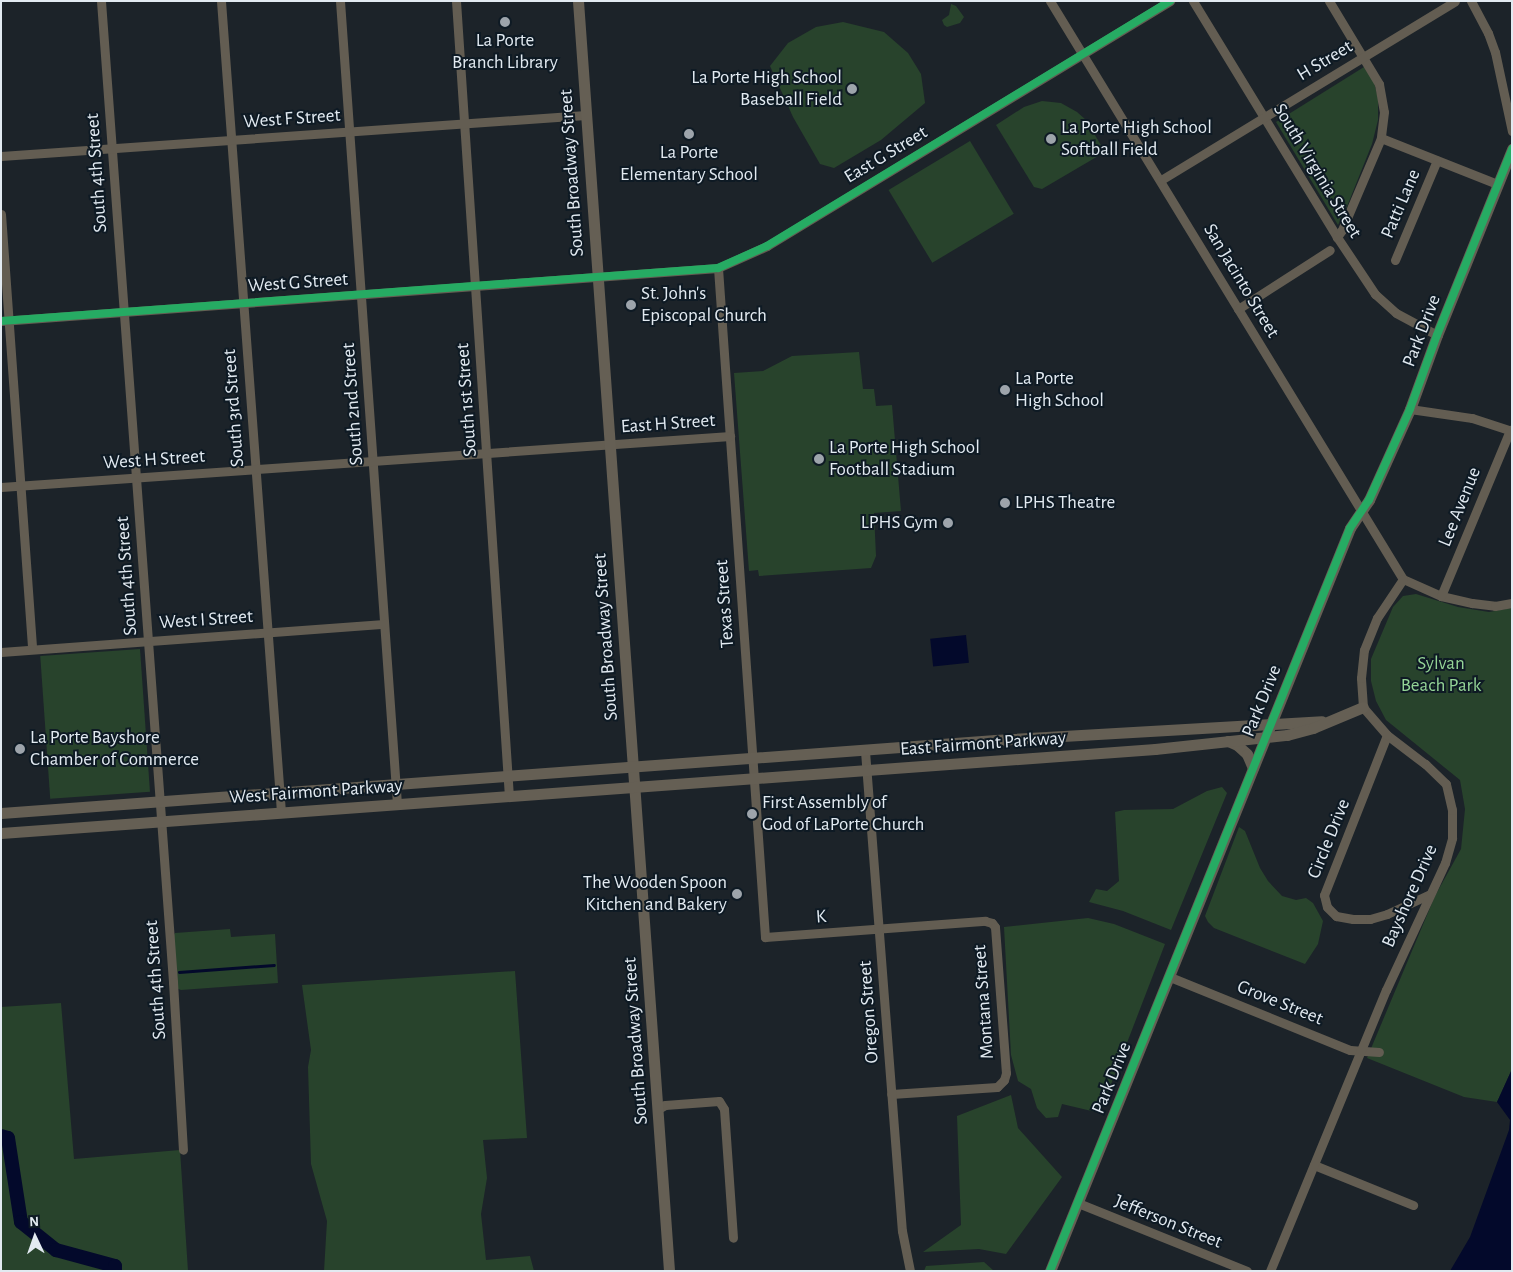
<!DOCTYPE html>
<html>
<head>
<meta charset="utf-8">
<style>
	body { margin:0 }
	#map { position:relative; width:1513px; height:1272px; overflow:hidden; background:#1c2329; font-family:"Alegreya Sans",sans-serif }
	div>[style] { position:absolute }
	.green>* { inset:0; background:#28432c; transform-origin:0 0 }
	.water>* { inset:0; background:#03092b; transform-origin:0 0 }
	.stream>* { height:2.5px; margin:-1.25px; padding:0 1.25px; transform-origin:1.25px; border-radius:1.25px; background:#03092b }
	.river>* { height:14px; margin:-7px; padding:0 7px; transform-origin:7px; border-radius:7px; background:#03092b }
	.street>* { height:9px; margin:-4.5px; padding:0 4.5px; transform-origin:4.5px; border-radius:4.5px; background:#635d52 }
	.secondary>* { height:11px; margin:-5.5px; padding:0 5.5px; transform-origin:5.5px; border-radius:5.5px; background:#655f54 }
	.cycleway>* { height:8px; margin:-4px; padding:0 4px; transform-origin:4px; border-radius:4px; background:#26ab63 }
	.dots>* { width:14px; height:14px; translate:-50% -50%; box-sizing:border-box; border:2px solid #0e1a24; border-radius:50% }
	span { translate:-50% -50%; white-space:nowrap; text-align:center; line-height:1.15; -webkit-text-stroke:4px #0e1a24; paint-order:stroke }
	.poi-label { font-size:19px; color:#e2eaf1 }
	.right { translate:-100% -50%; text-align:right }
	.left { translate:0 -50%; text-align:left }
	.street-label { font-size:19px; color:#e2eaf1 }
	.park-label { font-size:19px; color:#94d496 }
	.frame { position:absolute; inset:0; border:2px solid #e2eaf1; pointer-events:none }
	.north { position:absolute; left:10px; top:1212px; width:50px; height:50px; -webkit-text-stroke:4px #0e1a24; paint-order:stroke; rotate:357deg; font-size:14px; font-weight:700; line-height:20px; text-align:center; color:#e2eaf1 }
	.north::after { content:''; display:block; margin:auto; width:18px; height:22px; background:#e2eaf1; clip-path:polygon(50% 0,100% 100%,50% 72%,0 100%) }
</style>
</head>
<body>
<div id="map">
	<div class="green">
		<div style="clip-path:polygon(951px 4px,956px 6px,964px 17px,960px 23px,947px 27px,944px 25px,942px 20px,949px 15px)"></div>
		<div style="clip-path:polygon(843px 22px,884px 32px,908px 53px,921px 74px,925px 103px,881px 140px,834px 168px,820px 164px,793px 117px,770px 66px,788px 43px,816px 27px)"></div>
		<div style="clip-path:polygon(1364px 67px,1374px 82px,1378px 98px,1378px 120px,1372px 144px,1346px 209px,1338px 225px,1276px 122px)"></div>
		<div style="clip-path:polygon(1042px 101px,1061px 103px,1077px 112px,1086px 120px,1105px 152px,1042px 189px,1034px 187px,996px 125px,1024px 107px)"></div>
		<div style="left:970px;top:141px;width:85px;height:95px;rotate:59deg"></div>
		<div style="clip-path:polygon(859px 352px,863px 389px,874px 389px,876px 406px,892px 405px,901px 511px,874px 513px,876px 556px,871px 568px,759px 576px,758px 570px,749px 571px,734px 373px,763px 371px,792px 356px)"></div>
		<div style="clip-path:polygon(1416px 594px,1458px 607px,1489px 612px,1512px 608px,1512px 1069px,1497px 1102px,1464px 1097px,1367px 1058px,1435px 896px,1461px 849px,1465px 809px,1460px 780px,1386px 720px,1376px 701px,1371px 681px,1371px 659px,1393px 607px,1403px 596px)"></div>
		<div style="left:140px;top:649px;width:143px;height:100px;rotate:86deg"></div>
		<div style="clip-path:polygon(1222px 787px,1227px 793px,1171px 930px,1123px 911px,1089px 902px,1096px 889px,1107px 891px,1119px 881px,1115px 812px,1124px 810px,1173px 809px,1207px 791px)"></div>
		<div style="clip-path:polygon(1239px 827px,1245px 831px,1260px 868px,1268px 881px,1282px 896px,1296px 900px,1306px 898px,1313px 903px,1323px 921px,1318px 944px,1305px 964px,1214px 928px,1208px 922px,1205px 916px)"></div>
		<div style="clip-path:polygon(1088px 918px,1114px 924px,1165px 944px,1100px 1113px,1062px 1104px,1058px 1117px,1046px 1118px,1037px 1108px,1031px 1089px,1018px 1081px,1011px 1055px,1004px 927px)"></div>
		<div style="clip-path:polygon(230px 929px,231px 937px,275px 934px,278px 983px,181px 990px,176px 988px,173px 936px,175px 933px)"></div>
		<div style="clip-path:polygon(515px 971px,527px 1138px,483px 1140px,487px 1178px,481px 1214px,486px 1260px,530px 1256px,534px 1271px,324px 1271px,327px 1221px,311px 1164px,308px 1067px,311px 1050px,302px 985px)"></div>
		<div style="clip-path:polygon(61px 1003px,74px 1159px,180px 1150px,188px 1271px,1px 1271px,1px 1007px)"></div>
		<div style="clip-path:polygon(1011px 1095px,1018px 1128px,1062px 1177px,1006px 1254px,979px 1249px,923px 1252px,961px 1225px,957px 1116px)"></div>
		<div style="clip-path:polygon(984px 1262px,994px 1271px,924px 1271px,926px 1266px)"></div>
	</div>
	<div class="water">
		<div style="left:966px;top:635px;width:28px;height:36px;rotate:84deg"></div>
		<div style="clip-path:polygon(1512px 1069px,1512px 1271px,1450px 1271px,1470px 1237px,1509px 1130px,1510px 1120px,1497px 1102px)"></div>
	</div>
	<div class="stream">
		<div style="left:179px;top:972px;width:95px;rotate:-4.2deg"></div>
	</div>
	<div class="river">
		<div style="left:1px;top:1136px;width:7px;rotate:16deg"></div>
		<div style="left:8px;top:1138px;width:85px;rotate:81.2deg"></div>
		<div style="left:21px;top:1222px;width:45px;rotate:38.7deg"></div>
		<div style="left:56px;top:1250px;width:61px;rotate:15.2deg"></div>
		<div style="left:115px;top:1266px;width:5px;rotate:90deg"></div>
	</div>
	<div class="street">
		<div style="left:101px;top:1px;width:984px;rotate:85.8deg"></div>
		<div style="left:173px;top:982px;width:168px;rotate:86.6deg"></div>
		<div style="left:221px;top:1px;width:813px;rotate:85.77deg"></div>
		<div style="left:340px;top:1px;width:805px;rotate:85.94deg"></div>
		<div style="left:456px;top:1px;width:797px;rotate:86.19deg"></div>
		<div style="left:1050px;top:1px;width:677px;rotate:58.59deg"></div>
		<div style="left:1193px;top:1px;width:276px;rotate:58.6deg"></div>
		<div style="left:1337px;top:237px;width:69px;rotate:56.3deg"></div>
		<div style="left:1375px;top:294px;width:28px;rotate:42deg"></div>
		<div style="left:1396px;top:313px;width:47px;rotate:28.2deg"></div>
		<div style="left:1329px;top:1px;width:97px;rotate:58.9deg"></div>
		<div style="left:1379px;top:84px;width:28px;rotate:80deg"></div>
		<div style="left:1384px;top:112px;width:26px;rotate:97deg"></div>
		<div style="left:1381px;top:138px;width:100px;rotate:113deg"></div>
		<div style="left:1342px;top:230px;width:9px;rotate:126deg"></div>
		<div style="left:1471px;top:1px;width:36px;rotate:62deg"></div>
		<div style="left:1488px;top:33px;width:20px;rotate:70deg"></div>
		<div style="left:1495px;top:52px;width:81px;rotate:77.9deg"></div>
		<div style="left:1381px;top:138px;width:125px;rotate:21.6deg"></div>
		<div style="left:1px;top:156px;width:586px;rotate:-4.01deg"></div>
		<div style="left:1161px;top:180px;width:344px;rotate:-31.3deg"></div>
		<div style="left:1px;top:214px;width:436px;rotate:85.9deg"></div>
		<div style="left:1395px;top:260px;width:108px;rotate:-67.2deg"></div>
		<div style="left:718px;top:268px;width:671px;rotate:85.98deg"></div>
		<div style="left:765px;top:937px;width:221px;rotate:-4.2deg"></div>
		<div style="left:985px;top:921px;width:7px;rotate:16deg"></div>
		<div style="left:992px;top:923px;width:5px;rotate:53deg"></div>
		<div style="left:995px;top:927px;width:146px;rotate:85.7deg"></div>
		<div style="left:1006px;top:1073px;width:7px;rotate:106deg"></div>
		<div style="left:1004px;top:1080px;width:10px;rotate:135deg"></div>
		<div style="left:997px;top:1087px;width:106px;rotate:176.2deg"></div>
		<div style="left:1238px;top:309px;width:109px;rotate:-32.7deg"></div>
		<div style="left:1px;top:321px;width:719px;rotate:-4.23deg"></div>
		<div style="left:718px;top:268px;width:54px;rotate:-24.2deg"></div>
		<div style="left:767px;top:246px;width:472px;rotate:-31.3deg"></div>
		<div style="left:1410px;top:409px;width:63px;rotate:8.3deg"></div>
		<div style="left:1472px;top:418px;width:42px;rotate:18deg"></div>
		<div style="left:1px;top:487px;width:731px;rotate:-4deg"></div>
		<div style="left:1403px;top:579px;width:42px;rotate:24.1deg"></div>
		<div style="left:1441px;top:596px;width:32px;rotate:13deg"></div>
		<div style="left:1472px;top:603px;width:23px;rotate:7deg"></div>
		<div style="left:1495px;top:606px;width:17px;rotate:-10deg"></div>
		<div style="left:1441px;top:596px;width:180px;rotate:-67.4deg"></div>
		<div style="left:1px;top:652px;width:384px;rotate:-4.2deg"></div>
		<div style="left:1387px;top:735px;width:172px;rotate:111.5deg"></div>
		<div style="left:1324px;top:895px;width:12px;rotate:76deg"></div>
		<div style="left:1327px;top:907px;width:13px;rotate:45deg"></div>
		<div style="left:1336px;top:916px;width:17px;rotate:10deg"></div>
		<div style="left:1353px;top:919px;width:17px"></div>
		<div style="left:1370px;top:919px;width:18px;rotate:-16deg"></div>
		<div style="left:1387px;top:914px;width:47px;rotate:-24.9deg"></div>
		<div style="left:865px;top:751px;width:481px;rotate:85.6deg"></div>
		<div style="left:902px;top:1231px;width:41px;rotate:78.7deg"></div>
		<div style="left:1170px;top:977px;width:194px;rotate:22.1deg"></div>
		<div style="left:1350px;top:1050px;width:29px;rotate:4deg"></div>
		<div style="left:658px;top:1109px;width:8px;rotate:-30deg"></div>
		<div style="left:665px;top:1105px;width:54px;rotate:-4.2deg"></div>
		<div style="left:719px;top:1101px;width:9px;rotate:58deg"></div>
		<div style="left:724px;top:1109px;width:129px;rotate:86deg"></div>
		<div style="left:1314px;top:1165px;width:107px;rotate:22deg"></div>
		<div style="left:1078px;top:1203px;width:182px;rotate:21.9deg"></div>
		<div style="left:1270px;top:1271px;width:304px;rotate:-67.6deg"></div>
		<div style="left:1386px;top:990px;width:140px;rotate:-65.1deg"></div>
		<div style="left:1445px;top:863px;width:26px;rotate:-74deg"></div>
		<div style="left:1452px;top:838px;width:28px;rotate:-90deg"></div>
		<div style="left:1452px;top:810px;width:27px;rotate:-103deg"></div>
		<div style="left:1446px;top:784px;width:29px;rotate:-136deg"></div>
		<div style="left:1425px;top:764px;width:48px;rotate:-142.7deg"></div>
		<div style="left:1387px;top:735px;width:37px;rotate:-131deg"></div>
		<div style="left:1363px;top:707px;width:29px;rotate:-94deg"></div>
		<div style="left:1361px;top:678px;width:28px;rotate:-84deg"></div>
		<div style="left:1364px;top:650px;width:35px;rotate:-68deg"></div>
		<div style="left:1377px;top:618px;width:47px;rotate:-56.3deg"></div>
	</div>
	<div class="secondary">
		<div style="left:578px;top:1px;width:1273px;rotate:85.9deg"></div>
		<div style="left:1228px;top:741px;width:10px;rotate:24deg"></div>
		<div style="left:1237px;top:745px;width:13px;rotate:42deg"></div>
		<div style="left:1247px;top:754px;width:15px;rotate:67deg"></div>
		<div style="left:1px;top:813px;width:997px;rotate:-4.2deg"></div>
		<div style="left:995px;top:740px;width:327px;rotate:-3.3deg"></div>
		<div style="left:1px;top:833px;width:1157px;rotate:-4.16deg"></div>
		<div style="left:1155px;top:749px;width:133px;rotate:-6.1deg"></div>
		<div style="left:1287px;top:735px;width:27px;rotate:-15deg"></div>
		<div style="left:1313px;top:728px;width:54px;rotate:-22.8deg"></div>
		<div style="left:1050px;top:1271px;width:801px;rotate:-68.01deg"></div>
		<div style="left:1350px;top:528px;width:34px;rotate:-56deg"></div>
		<div style="left:1369px;top:500px;width:100px;rotate:-65.7deg"></div>
		<div style="left:1410px;top:409px;width:79px;rotate:-70deg"></div>
		<div style="left:1437px;top:335px;width:201px;rotate:-68deg"></div>
	</div>
	<div class="cycleway">
		<div style="left:1px;top:321px;width:719px;rotate:-4.23deg"></div>
		<div style="left:718px;top:268px;width:54px;rotate:-24.2deg"></div>
		<div style="left:767px;top:246px;width:472px;rotate:-31.3deg"></div>
		<div style="left:1050px;top:1271px;width:801px;rotate:-68.01deg"></div>
		<div style="left:1350px;top:528px;width:34px;rotate:-56deg"></div>
		<div style="left:1369px;top:500px;width:100px;rotate:-65.7deg"></div>
		<div style="left:1410px;top:409px;width:79px;rotate:-70deg"></div>
		<div style="left:1437px;top:335px;width:201px;rotate:-68deg"></div>
	</div>
	<div class="dots">
		<div style="left:505px;top:22px;background:#9da4ab"></div>
		<div style="left:852px;top:89px;background:#9da4ab"></div>
		<div style="left:689px;top:134px;background:#9da4ab"></div>
		<div style="left:1051px;top:139px;background:#9da4ab"></div>
		<div style="left:631px;top:305px;background:#9da4ab"></div>
		<div style="left:1005px;top:390px;background:#9da4ab"></div>
		<div style="left:819px;top:459px;background:#9da4ab"></div>
		<div style="left:1005px;top:503px;background:#9da4ab"></div>
		<div style="left:948px;top:523px;background:#9da4ab"></div>
		<div style="left:20px;top:749px;background:#9da4ab"></div>
		<div style="left:752px;top:814px;background:#9da4ab"></div>
		<div style="left:737px;top:894px;background:#9da4ab"></div>
	</div>
	<div class="poi-label">
		<span style="left:505px;top:52px">La Porte<br>Branch Library</span>
		<span class="right" style="left:842px;top:89px">La Porte High School<br>Baseball Field</span>
		<span class="left" style="left:1061px;top:139px">La Porte High School<br>Softball Field</span>
		<span style="left:689px;top:164px">La Porte<br>Elementary School</span>
		<span class="left" style="left:641px;top:305px">St. John's<br>Episcopal Church</span>
		<span class="left" style="left:1015px;top:390px">La Porte<br>High School</span>
		<span class="left" style="left:829px;top:459px">La Porte High School<br>Football Stadium</span>
		<span class="left" style="left:1015px;top:503px">LPHS Theatre</span>
		<span class="right" style="left:938px;top:523px">LPHS Gym</span>
		<span class="left" style="left:30px;top:749px">La Porte Bayshore<br>Chamber of Commerce</span>
		<span class="left" style="left:762px;top:814px">First Assembly of<br>God of LaPorte Church</span>
		<span class="right" style="left:727px;top:894px">The Wooden Spoon<br>Kitchen and Bakery</span>
	</div>
	<div class="street-label">
		<span style="left:1325px;top:61px;rotate:-31deg">H Street</span>
		<span style="left:292px;top:119px;rotate:-4deg">West F Street</span>
		<span style="left:886px;top:155px;rotate:-31deg">East G Street</span>
		<span style="left:1317px;top:171px;rotate:59deg">South Virginia Street</span>
		<span style="left:97px;top:173px;rotate:-94deg">South 4th Street</span>
		<span style="left:572px;top:173px;rotate:-94deg">South Broadway Street</span>
		<span style="left:1401px;top:204px;rotate:-67deg">Patti Lane</span>
		<span style="left:1241px;top:281px;rotate:59deg">San Jacinto Street</span>
		<span style="left:298px;top:283px;rotate:-4deg">West G Street</span>
		<span style="left:1422px;top:331px;rotate:-69deg">Park Drive</span>
		<span style="left:467px;top:400px;rotate:-94deg">South 1st Street</span>
		<span style="left:353px;top:404px;rotate:-94deg">South 2nd Street</span>
		<span style="left:234px;top:408px;rotate:-94deg">South 3rd Street</span>
		<span style="left:668px;top:424px;rotate:-4deg">East H Street</span>
		<span style="left:154px;top:460px;rotate:-4deg">West H Street</span>
		<span style="left:1460px;top:507px;rotate:-68deg">Lee Avenue</span>
		<span style="left:127px;top:576px;rotate:-94deg">South 4th Street</span>
		<span style="left:725px;top:604px;rotate:-94deg">Texas Street</span>
		<span style="left:206px;top:620px;rotate:-4deg">West I Street</span>
		<span style="left:606px;top:637px;rotate:-94deg">South Broadway Street</span>
		<span style="left:1262px;top:701px;rotate:-68deg">Park Drive</span>
		<span style="left:983px;top:744px;rotate:-4deg">East Fairmont Parkway</span>
		<span style="left:316px;top:792px;rotate:-4deg">West Fairmont Parkway</span>
		<span style="left:1329px;top:839px;rotate:-68deg">Circle Drive</span>
		<span style="left:1410px;top:896px;rotate:-66deg">Bayshore Drive</span>
		<span style="left:821px;top:917px;rotate:-4deg">K</span>
		<span style="left:156px;top:980px;rotate:-94deg">South 4th Street</span>
		<span style="left:984px;top:1002px;rotate:-94deg">Montana Street</span>
		<span style="left:1280px;top:1003px;rotate:22deg">Grove Street</span>
		<span style="left:869px;top:1012px;rotate:-94deg">Oregon Street</span>
		<span style="left:636px;top:1041px;rotate:-94deg">South Broadway Street</span>
		<span style="left:1112px;top:1078px;rotate:-68deg">Park Drive</span>
		<span style="left:1168px;top:1222px;rotate:22deg">Jefferson Street</span>
	</div>
	<div class="park-label">
		<span style="left:1441px;top:675px">Sylvan<br>Beach Park</span>
	</div>
	<div class="frame"></div>
	<div class="north">N</div>
</div>
</body>
</html>
